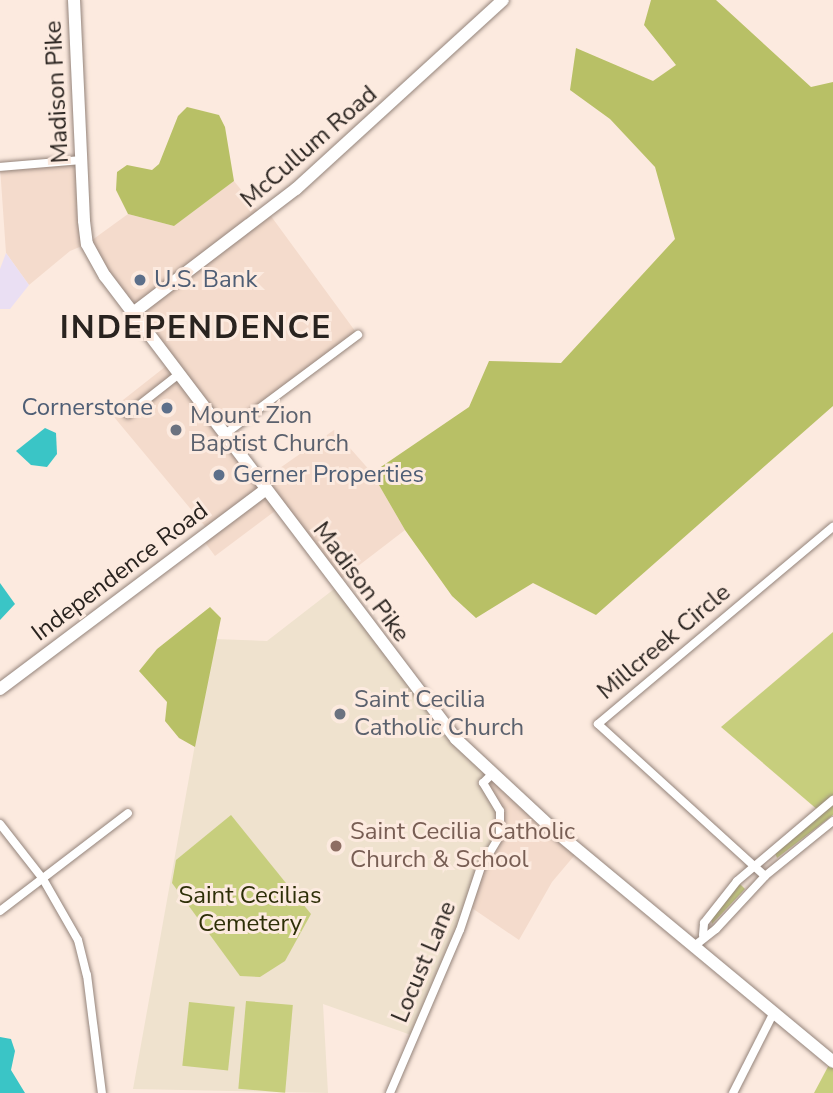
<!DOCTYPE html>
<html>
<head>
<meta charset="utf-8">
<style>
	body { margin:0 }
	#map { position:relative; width:833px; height:1093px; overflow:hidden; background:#fceadf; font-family:"Nunito Sans",sans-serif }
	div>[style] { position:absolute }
	.built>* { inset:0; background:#f4dbcc }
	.industrial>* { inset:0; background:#eadff3 }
	.education>* { inset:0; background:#efe2ce }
	.green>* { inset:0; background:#c7ce7d; transform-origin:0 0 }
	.forest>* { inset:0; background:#b8c066 }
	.water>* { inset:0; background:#3ac5c6 }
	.roads { filter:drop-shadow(0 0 2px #94847b) drop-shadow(0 0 2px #94847b) }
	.street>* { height:8px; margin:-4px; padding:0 4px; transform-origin:4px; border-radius:4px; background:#fff }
	.secondary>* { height:12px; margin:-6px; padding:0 6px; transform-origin:6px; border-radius:6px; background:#fff }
	.dots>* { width:19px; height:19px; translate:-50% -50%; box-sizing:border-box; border:4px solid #fceadf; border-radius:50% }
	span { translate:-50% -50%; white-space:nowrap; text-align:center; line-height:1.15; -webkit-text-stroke:6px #fceadf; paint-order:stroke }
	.street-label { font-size:24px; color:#29231f }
	.service-label { font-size:24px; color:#4e5e75 }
	.left { translate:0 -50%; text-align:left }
	.right { translate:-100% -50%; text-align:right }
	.worship-label { font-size:24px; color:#5b616d }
	.education-label { font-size:24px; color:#785e54 }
	.park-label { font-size:24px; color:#2d2f07 }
	.district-label { font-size:32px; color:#29231f; font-weight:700; letter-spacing:2px }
</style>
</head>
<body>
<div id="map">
	<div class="built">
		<div style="clip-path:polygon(81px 160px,88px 243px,128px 214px,174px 226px,234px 181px,262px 216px,268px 212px,358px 335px,229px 431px,260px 482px,334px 430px,372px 473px,405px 530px,336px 583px,279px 508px,215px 556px,201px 537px,209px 531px,109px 411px,170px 363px,87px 244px,70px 251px,29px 285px,6px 253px,0 167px)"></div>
		<div style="clip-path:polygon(492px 774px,579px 850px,552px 882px,519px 940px,469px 906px,483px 783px)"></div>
	</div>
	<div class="industrial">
		<div style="clip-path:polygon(6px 253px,29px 285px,10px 309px,0 309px,0 269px)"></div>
	</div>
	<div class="education">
		<div style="clip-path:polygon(338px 586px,492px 774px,483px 783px,503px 821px,414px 1036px,323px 1004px,328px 1093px,133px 1089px,214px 639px,267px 641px)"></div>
	</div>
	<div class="green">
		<div style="clip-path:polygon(833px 632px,833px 800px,819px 811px,721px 727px)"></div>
		<div style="clip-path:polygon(833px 805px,833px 815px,777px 858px,775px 853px)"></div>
		<div style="clip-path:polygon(231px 815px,311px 914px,285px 961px,260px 977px,240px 976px,172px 883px,176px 860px)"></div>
		<div style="clip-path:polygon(739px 883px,745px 889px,712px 924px,711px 919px)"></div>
		<div style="left:246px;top:1001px;width:47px;height:88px;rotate:5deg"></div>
		<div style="left:189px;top:1002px;width:46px;height:64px;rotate:6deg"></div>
		<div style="clip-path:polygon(833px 1059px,833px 1093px,814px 1093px,831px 1061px)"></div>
	</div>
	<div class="forest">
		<div style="clip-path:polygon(651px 0,716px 0,811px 87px,833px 82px,833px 406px,596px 615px,533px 583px,476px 618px,452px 596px,405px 530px,372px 473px,469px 407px,489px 361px,561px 363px,675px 239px,655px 167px,610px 119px,570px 90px,576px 48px,653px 81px,676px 65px,644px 25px)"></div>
		<div style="clip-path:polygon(187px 107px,219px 115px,225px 127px,234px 181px,174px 226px,128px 214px,116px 190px,117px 172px,127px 165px,152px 170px,159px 164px,178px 116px)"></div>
		<div style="clip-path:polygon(210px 607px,221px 618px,195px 747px,179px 738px,165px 721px,167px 702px,139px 671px,157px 649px)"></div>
	</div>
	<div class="water">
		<div style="clip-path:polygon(45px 428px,56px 433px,57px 454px,47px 467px,31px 465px,16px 451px)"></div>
		<div style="clip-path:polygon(0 583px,15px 604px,0 620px)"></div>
		<div style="clip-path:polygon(0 1037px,11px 1039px,15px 1051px,11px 1070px,25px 1093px,0 1093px)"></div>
	</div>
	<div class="roads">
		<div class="street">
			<div style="left:0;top:167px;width:81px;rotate:-4.9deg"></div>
			<div style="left:128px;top:414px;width:65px;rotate:-38.1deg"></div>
			<div style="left:225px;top:434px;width:166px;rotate:-36.7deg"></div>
			<div style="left:0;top:824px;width:70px;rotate:52deg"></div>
			<div style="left:43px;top:879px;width:70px;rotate:60.2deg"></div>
			<div style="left:78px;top:940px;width:36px;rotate:76deg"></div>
			<div style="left:87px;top:975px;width:119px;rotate:82.8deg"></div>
			<div style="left:765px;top:876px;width:226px;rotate:-137.7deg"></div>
			<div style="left:598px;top:724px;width:307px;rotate:-40deg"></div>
			<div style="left:0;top:911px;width:161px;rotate:-37.4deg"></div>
			<div style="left:703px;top:935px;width:12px;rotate:-85deg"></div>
			<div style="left:704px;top:923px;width:53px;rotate:-51.8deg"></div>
			<div style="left:737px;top:881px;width:126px;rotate:-40.2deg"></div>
			<div style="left:693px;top:947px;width:29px;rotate:-38deg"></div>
			<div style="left:716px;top:929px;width:72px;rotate:-47.2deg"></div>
			<div style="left:765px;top:876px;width:87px;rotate:-39deg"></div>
			<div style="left:390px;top:1093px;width:177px;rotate:-66.8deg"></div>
			<div style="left:460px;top:930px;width:66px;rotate:-71.6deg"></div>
			<div style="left:481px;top:867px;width:37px;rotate:-59deg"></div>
			<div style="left:500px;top:835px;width:24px;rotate:-90deg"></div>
			<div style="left:500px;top:811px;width:33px;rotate:-121deg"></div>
			<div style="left:483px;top:783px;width:13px;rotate:-45deg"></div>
			<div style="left:733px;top:1093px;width:89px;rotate:-63.1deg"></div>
		</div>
		<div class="secondary">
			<div style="left:74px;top:0;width:221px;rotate:87.4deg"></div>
			<div style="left:84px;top:221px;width:23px;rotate:83deg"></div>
			<div style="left:87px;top:244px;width:37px;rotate:61deg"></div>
			<div style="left:105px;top:276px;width:581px;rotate:52.83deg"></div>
			<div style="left:456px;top:739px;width:135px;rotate:42.9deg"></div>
			<div style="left:555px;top:831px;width:361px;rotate:39.7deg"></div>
			<div style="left:133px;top:313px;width:205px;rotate:-37.3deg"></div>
			<div style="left:296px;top:189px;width:280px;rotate:-42.4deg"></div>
			<div style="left:0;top:689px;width:333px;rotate:-36.9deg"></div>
		</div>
	</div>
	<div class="dots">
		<div style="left:140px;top:280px;background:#5c6f8a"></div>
		<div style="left:167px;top:408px;background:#5c6f8a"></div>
		<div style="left:176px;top:430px;background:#6b7280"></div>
		<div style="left:219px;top:475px;background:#5c6f8a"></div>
		<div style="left:340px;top:714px;background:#6b7280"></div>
		<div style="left:336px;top:846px;background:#8d6e63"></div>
	</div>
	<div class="street-label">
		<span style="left:57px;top:92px;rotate:-93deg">Madison Pike</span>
		<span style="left:309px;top:147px;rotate:-41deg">McCullum Road</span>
		<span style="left:120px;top:572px;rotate:-37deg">Independence Road</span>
		<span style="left:361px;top:582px;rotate:53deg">Madison Pike</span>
		<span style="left:664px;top:642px;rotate:-40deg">Millcreek Circle</span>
		<span style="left:424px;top:962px;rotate:-67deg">Locust Lane</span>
	</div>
	<div class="service-label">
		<span class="left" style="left:154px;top:280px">U.S. Bank</span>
		<span class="right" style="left:153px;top:408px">Cornerstone</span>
		<span class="left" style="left:233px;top:475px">Gerner Properties</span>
	</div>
	<div class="worship-label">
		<span class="left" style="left:190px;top:430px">Mount Zion<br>Baptist Church</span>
		<span class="left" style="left:354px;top:714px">Saint Cecilia<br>Catholic Church</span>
	</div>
	<div class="education-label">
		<span class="left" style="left:350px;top:846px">Saint Cecilia Catholic<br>Church &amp; School</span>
	</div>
	<div class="park-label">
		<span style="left:250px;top:910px">Saint Cecilias<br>Cemetery</span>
	</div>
	<div class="district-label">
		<span style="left:196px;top:328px">INDEPENDENCE</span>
	</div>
</div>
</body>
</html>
